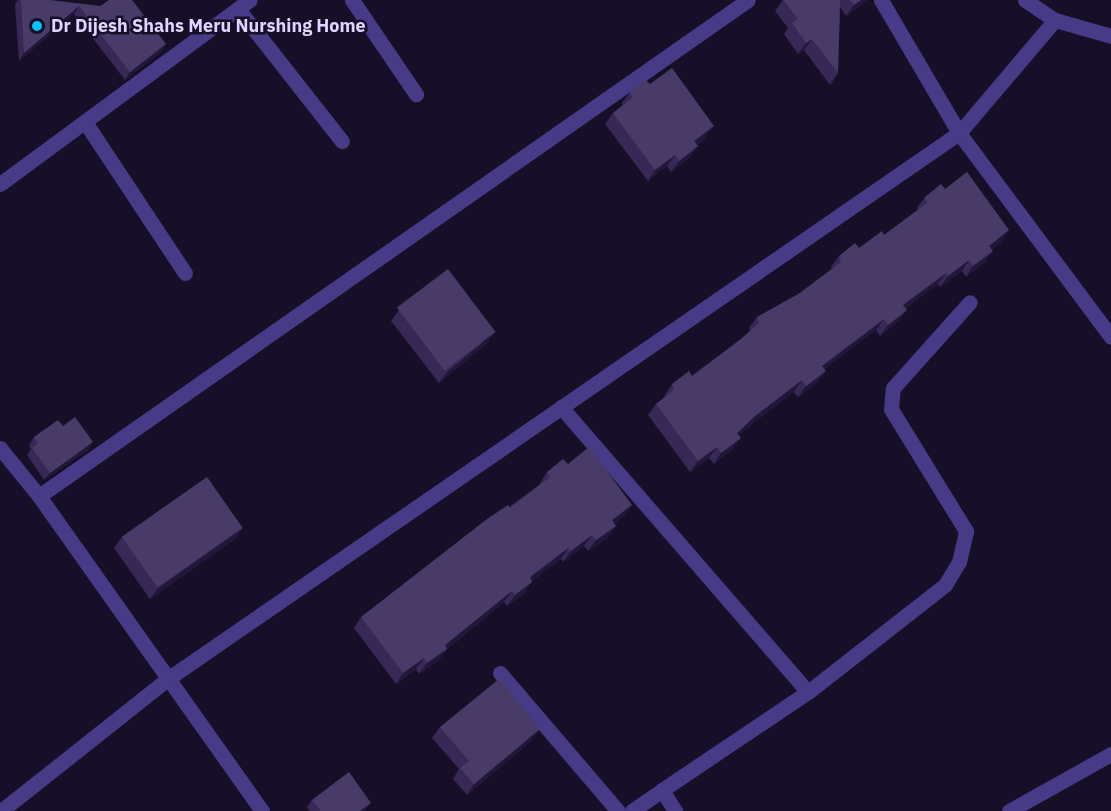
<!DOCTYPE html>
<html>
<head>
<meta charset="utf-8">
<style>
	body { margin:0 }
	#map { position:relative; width:1111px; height:811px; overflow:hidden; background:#160f27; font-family:"IBM Plex Sans",sans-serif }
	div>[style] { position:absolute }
	.minor>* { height:15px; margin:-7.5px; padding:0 7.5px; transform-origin:7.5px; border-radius:7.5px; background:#473a86 }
	.wall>* { inset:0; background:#372855 }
	.shaded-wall>* { inset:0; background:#22163b }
	.building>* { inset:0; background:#493b67; transform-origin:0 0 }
	.dots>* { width:16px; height:16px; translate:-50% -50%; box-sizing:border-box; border:3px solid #160f27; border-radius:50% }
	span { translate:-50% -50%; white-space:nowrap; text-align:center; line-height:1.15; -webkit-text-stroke:5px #160f27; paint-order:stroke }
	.poi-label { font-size:18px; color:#dfd5ff; font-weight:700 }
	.left { translate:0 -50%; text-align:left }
</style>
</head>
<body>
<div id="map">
	<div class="minor">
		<div style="left:352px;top:0;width:114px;rotate:55.8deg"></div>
		<div style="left:881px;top:0;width:154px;rotate:59.6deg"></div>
		<div style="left:959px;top:133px;width:254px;rotate:53.3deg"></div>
		<div style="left:1025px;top:0;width:36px;rotate:34deg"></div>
		<div style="left:1055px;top:20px;width:58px;rotate:15.9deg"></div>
		<div style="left:238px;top:9px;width:168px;rotate:51.8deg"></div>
		<div style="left:85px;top:122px;width:181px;rotate:56.5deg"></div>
		<div style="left:0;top:184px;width:310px;rotate:-36.4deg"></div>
		<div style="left:561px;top:407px;width:377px;rotate:49.1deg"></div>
		<div style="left:0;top:448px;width:62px;rotate:50.9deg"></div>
		<div style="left:39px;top:496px;width:386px;rotate:54.7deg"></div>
		<div style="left:39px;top:496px;width:865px;rotate:-34.98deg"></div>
		<div style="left:500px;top:673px;width:182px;rotate:49.5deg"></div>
		<div style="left:662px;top:790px;width:176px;rotate:-33.9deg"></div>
		<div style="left:808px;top:692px;width:174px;rotate:-38deg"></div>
		<div style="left:945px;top:585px;width:27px;rotate:-59deg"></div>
		<div style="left:959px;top:562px;width:32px;rotate:-77deg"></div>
		<div style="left:966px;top:531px;width:143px;rotate:-121.6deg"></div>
		<div style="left:891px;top:409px;width:21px;rotate:-85deg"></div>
		<div style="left:893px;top:388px;width:115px;rotate:-48.2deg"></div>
		<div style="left:1px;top:811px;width:211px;rotate:-38.4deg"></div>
		<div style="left:166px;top:680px;width:963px;rotate:-34.6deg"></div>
		<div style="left:959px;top:133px;width:148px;rotate:-49.7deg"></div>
		<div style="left:632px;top:811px;width:37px;rotate:-35deg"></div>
		<div style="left:662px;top:790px;width:25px;rotate:58deg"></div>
		<div style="left:1009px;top:811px;width:117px;rotate:-29.2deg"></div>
	</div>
	<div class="wall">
		<div style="clip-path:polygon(18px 0,49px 0,100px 6px,161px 52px,125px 80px,74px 14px,19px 61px,15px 4px)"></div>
		<div style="clip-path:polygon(783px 0,867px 0,846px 16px,840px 7px,838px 73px,830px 85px,804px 50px,798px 54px,784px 34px,788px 28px,775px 11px)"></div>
		<div style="clip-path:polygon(650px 84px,706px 137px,697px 145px,698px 146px,690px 157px,671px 172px,667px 166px,648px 181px,605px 124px,613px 113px,623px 105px,622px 103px,630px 92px)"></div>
		<div style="clip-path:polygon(945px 189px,1002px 241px,992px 249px,985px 262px,966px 277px,962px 271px,940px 287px,938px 284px,906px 308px,899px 321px,880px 336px,876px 330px,824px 369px,818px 382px,798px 397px,794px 392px,748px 427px,739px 435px,733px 449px,714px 464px,709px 458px,690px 472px,648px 415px,656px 404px,665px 397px,665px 395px,672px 384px,692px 376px,741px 339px,750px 331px,749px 328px,757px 317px,800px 293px,832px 269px,831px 267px,839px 256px,859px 248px,884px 235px,918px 210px,917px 208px,925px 197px)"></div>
		<div style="clip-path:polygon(399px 310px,487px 343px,439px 383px,391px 321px)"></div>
		<div style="clip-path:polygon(63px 426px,88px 450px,44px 480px,27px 455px,31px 449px,29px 445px,34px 437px)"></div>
		<div style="clip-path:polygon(568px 464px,624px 516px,614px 524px,616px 526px,608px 537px,588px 551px,584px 546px,563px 562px,561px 559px,532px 581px,524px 594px,507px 606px,504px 602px,447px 649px,439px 660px,419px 674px,416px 669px,396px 684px,354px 628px,361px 617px,540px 484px,540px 483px,547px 472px)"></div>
		<div style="clip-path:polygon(243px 528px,235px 539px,150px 599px,114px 548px,122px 537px)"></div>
		<div style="clip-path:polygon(440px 727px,532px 740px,467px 795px,453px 779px,459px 769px,432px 738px)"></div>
		<div style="clip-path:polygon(312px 800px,365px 811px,310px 811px,307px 807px)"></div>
	</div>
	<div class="shaded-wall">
		<div style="clip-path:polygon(861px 0,867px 0,846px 16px,854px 5px)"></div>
		<div style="clip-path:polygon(79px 6px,74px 14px,19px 61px,24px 53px)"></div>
		<div style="clip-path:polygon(812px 39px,804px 50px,798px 54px,806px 43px)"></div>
		<div style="clip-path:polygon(166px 44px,161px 52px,125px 80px,130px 72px)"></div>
		<div style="clip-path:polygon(714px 126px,706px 137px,687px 152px,694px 141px)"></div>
		<div style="clip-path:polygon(698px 146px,690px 157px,671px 172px,679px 161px)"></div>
		<div style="clip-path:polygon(675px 155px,667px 166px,648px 181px,655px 170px)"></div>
		<div style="clip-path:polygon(1009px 230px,1002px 241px,982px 257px,989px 246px)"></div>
		<div style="clip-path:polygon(993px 251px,985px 262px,966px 277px,973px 266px)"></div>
		<div style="clip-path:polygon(969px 260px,962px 271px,940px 287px,948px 276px)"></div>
		<div style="clip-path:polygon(946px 273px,938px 284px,896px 316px,903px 305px)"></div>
		<div style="clip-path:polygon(907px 310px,899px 321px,880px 336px,888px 325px)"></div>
		<div style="clip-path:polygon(884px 319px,876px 330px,814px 377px,822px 366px)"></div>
		<div style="clip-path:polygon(495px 332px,487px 343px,439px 383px,447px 372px)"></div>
		<div style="clip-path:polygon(826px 371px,818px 382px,798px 397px,806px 386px)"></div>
		<div style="clip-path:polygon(802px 380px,794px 392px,748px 427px,729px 444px,737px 433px,755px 416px)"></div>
		<div style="clip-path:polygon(741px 438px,733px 449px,714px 464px,721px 453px)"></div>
		<div style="clip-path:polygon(93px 442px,88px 450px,44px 480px,50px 473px)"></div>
		<div style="clip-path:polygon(717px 447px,709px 458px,690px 472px,698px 461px)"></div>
		<div style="clip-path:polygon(632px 505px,624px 516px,604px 531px,612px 520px)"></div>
		<div style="clip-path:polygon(616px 526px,608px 537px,588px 551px,596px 540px)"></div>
		<div style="clip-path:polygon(243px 528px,235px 539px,150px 599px,158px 588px)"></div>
		<div style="clip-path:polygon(592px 535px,584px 546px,563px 562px,571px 551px)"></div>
		<div style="clip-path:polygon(568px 548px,561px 559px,522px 588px,530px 577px)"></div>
		<div style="clip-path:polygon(532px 582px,524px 594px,507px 606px,515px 595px)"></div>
		<div style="clip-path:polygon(512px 591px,504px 602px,444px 651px,447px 649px,439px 660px,419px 674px,427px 663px,445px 645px)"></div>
		<div style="clip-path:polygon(424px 658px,416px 669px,396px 684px,403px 673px)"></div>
		<div style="clip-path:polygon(540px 729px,532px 740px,467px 795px,474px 784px)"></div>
		<div style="clip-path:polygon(371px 803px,365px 811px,360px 811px)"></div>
	</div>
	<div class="building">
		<div style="clip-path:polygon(21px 0,49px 0,100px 6px,109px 0,132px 0,166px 44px,130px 72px,79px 6px,24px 53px)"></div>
		<div style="clip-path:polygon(783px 0,840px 0,838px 73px,812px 39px,806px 43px,792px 23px,798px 19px)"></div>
		<div style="clip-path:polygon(850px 0,861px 0,854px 5px)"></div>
		<div style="clip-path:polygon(672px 68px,714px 126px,694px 141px,698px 146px,679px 161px,675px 155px,655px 170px,613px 113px,632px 98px,630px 92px,646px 80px,650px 84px)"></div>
		<div style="clip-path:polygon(967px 172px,1009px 230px,989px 246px,993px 251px,973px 266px,969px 260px,948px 276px,946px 273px,903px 305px,907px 310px,888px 325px,884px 319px,822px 366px,826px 371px,806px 386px,802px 380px,755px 416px,737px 433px,741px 438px,721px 453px,717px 447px,698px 461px,656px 404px,674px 390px,672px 384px,689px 371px,692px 376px,741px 339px,759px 323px,757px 317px,800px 293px,841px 262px,839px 256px,855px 243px,859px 248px,882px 231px,884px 235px,927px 203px,925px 197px,941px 184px,945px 189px)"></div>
		<div style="left:448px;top:269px;width:79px;height:64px;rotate:53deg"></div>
		<div style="clip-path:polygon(75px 417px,93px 442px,50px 473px,32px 448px,38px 443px,34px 437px,58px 420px,63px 426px)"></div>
		<div style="clip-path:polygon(589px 447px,632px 505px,612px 520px,616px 526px,596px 540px,592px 535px,571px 551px,568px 548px,530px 577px,532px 582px,515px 595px,512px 591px,445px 645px,447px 649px,427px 663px,424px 658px,403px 673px,361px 617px,487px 519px,508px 505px,510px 508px,550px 477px,547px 472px,563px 459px,568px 464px)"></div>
		<div style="left:207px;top:477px;width:62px;height:104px;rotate:55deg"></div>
		<div style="clip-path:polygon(499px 679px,540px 729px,474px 784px,460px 768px,469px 761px,440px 727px)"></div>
		<div style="clip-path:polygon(349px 772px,371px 803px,360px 811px,320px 811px,320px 810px,312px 800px)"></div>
	</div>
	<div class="dots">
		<div style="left:37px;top:26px;background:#01c4ff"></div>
	</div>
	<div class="poi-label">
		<span class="left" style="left:51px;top:26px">Dr Dijesh Shahs Meru Nurshing Home</span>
	</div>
</div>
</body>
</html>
